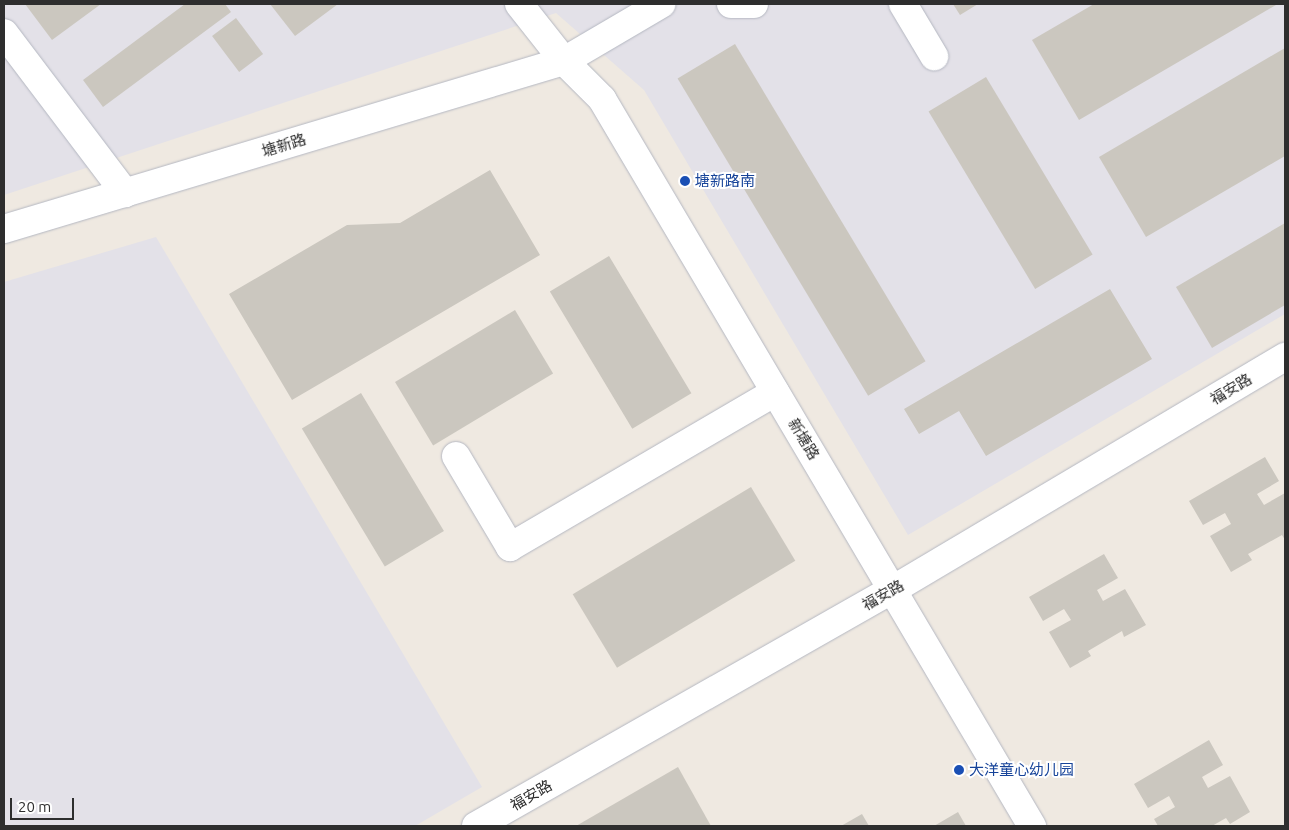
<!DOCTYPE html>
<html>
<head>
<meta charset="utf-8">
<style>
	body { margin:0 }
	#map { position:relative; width:1289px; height:830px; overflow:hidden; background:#efe9e1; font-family:Ubuntu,"Noto Sans SC",sans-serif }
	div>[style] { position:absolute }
	.industrial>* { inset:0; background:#e3e1e8 }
	.building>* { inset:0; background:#cbc7bf; transform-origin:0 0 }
	.roads { filter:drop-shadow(0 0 1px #b4b7c1) drop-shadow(0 0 1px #b4b7c1) }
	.minor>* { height:28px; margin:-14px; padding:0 14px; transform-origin:14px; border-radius:14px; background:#fff }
	.dots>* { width:14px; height:14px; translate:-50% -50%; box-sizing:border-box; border:2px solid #fff; border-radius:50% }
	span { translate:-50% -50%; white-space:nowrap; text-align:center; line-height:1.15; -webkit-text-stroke:4px #fff; paint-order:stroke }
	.street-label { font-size:15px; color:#2e2e2e }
	.transit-label { font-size:15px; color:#164399 }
	.left { translate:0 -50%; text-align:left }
	.frame { position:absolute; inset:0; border:5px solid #2e2e2e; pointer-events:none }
	.scale { position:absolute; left:10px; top:798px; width:64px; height:22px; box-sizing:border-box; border:2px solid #2e2e2e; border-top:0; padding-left:6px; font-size:15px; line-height:18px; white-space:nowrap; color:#2e2e2e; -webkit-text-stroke:4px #fff; paint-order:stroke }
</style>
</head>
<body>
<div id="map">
	<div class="industrial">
		<div style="clip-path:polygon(4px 4px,1285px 4px,1285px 314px,908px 535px,644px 90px,556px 13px,4px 195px)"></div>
		<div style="clip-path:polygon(156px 237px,482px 787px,415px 826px,4px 826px,4px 282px)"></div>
	</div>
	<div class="building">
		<div style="clip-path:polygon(25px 4px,101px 4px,52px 40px)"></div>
		<div style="clip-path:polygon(185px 4px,225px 4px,231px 12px,103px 107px,83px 80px)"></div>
		<div style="clip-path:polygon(270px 4px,338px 4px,295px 36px)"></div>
		<div style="clip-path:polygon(953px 4px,978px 4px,960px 15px)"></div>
		<div style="clip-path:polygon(1094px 4px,1275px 4px,1276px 5px,1079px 120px,1032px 40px)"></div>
		<div style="left:236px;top:18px;width:45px;height:30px;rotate:53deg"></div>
		<div style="left:735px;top:44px;width:370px;height:67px;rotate:59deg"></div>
		<div style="clip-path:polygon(1285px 48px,1285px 156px,1146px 237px,1099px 157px)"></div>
		<div style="left:986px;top:77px;width:207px;height:67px;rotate:59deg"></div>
		<div style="clip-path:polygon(490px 170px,540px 255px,292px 400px,229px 294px,347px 225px,400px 223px)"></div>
		<div style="clip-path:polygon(1285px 223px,1285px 305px,1212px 348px,1176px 287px)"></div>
		<div style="left:609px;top:256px;width:160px;height:69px;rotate:59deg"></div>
		<div style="clip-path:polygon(1110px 289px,1152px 359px,986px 456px,959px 411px,919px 434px,904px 409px)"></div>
		<div style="left:515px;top:310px;width:74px;height:140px;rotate:59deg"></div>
		<div style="left:361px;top:393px;width:161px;height:69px;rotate:59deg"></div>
		<div style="clip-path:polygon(1265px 457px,1279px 481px,1257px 494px,1264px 505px,1285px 493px,1285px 540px,1282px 535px,1248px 554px,1252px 560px,1231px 572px,1210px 536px,1231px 524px,1225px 513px,1203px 525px,1189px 501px)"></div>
		<div style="left:751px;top:487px;width:86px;height:208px;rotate:59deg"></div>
		<div style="clip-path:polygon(1104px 554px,1118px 578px,1097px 590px,1103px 601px,1125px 589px,1146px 625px,1124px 637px,1122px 631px,1088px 651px,1091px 656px,1070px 668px,1049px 632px,1071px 620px,1064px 609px,1043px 621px,1029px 597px)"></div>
		<div style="clip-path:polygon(1209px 740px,1223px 765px,1202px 777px,1208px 788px,1230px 776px,1250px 812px,1230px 824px,1226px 818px,1212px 826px,1158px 826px,1154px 819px,1175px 807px,1169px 796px,1148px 808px,1134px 784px)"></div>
		<div style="clip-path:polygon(678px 767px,711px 826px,576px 826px)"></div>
		<div style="clip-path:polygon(958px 812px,966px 826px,934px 826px)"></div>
		<div style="clip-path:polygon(862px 814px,869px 826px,841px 826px)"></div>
	</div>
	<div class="roads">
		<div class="minor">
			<div style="left:519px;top:4px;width:73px;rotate:51.7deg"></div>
			<div style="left:564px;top:61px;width:54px;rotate:45deg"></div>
			<div style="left:602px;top:99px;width:845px;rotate:59.4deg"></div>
			<div style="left:731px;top:4px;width:23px"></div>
			<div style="left:903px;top:4px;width:61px;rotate:59.2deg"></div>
			<div style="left:4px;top:33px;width:201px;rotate:52.9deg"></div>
			<div style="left:4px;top:229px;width:585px;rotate:-16.7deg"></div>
			<div style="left:564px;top:61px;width:113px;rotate:-30.4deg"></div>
			<div style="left:456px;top:456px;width:106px;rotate:59.3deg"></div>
			<div style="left:510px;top:547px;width:307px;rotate:-30.3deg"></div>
			<div style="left:476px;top:826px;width:481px;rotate:-29.6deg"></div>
			<div style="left:894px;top:589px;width:455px;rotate:-30.7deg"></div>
		</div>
	</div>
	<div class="dots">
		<div style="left:685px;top:181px;background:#1a4fb4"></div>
		<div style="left:959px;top:770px;background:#1a4fb4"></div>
	</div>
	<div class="street-label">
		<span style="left:284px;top:145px;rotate:-17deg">塘新路</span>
		<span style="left:1231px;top:389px;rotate:-31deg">福安路</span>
		<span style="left:804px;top:439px;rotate:59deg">新塘路</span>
		<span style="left:883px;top:595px;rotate:-30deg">福安路</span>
		<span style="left:531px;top:795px;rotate:-30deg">福安路</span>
	</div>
	<div class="transit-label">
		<span class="left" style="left:695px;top:181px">塘新路南</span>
		<span class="left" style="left:969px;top:770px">大洋童心幼儿园</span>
	</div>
	<div class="frame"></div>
	<div class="scale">20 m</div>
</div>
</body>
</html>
